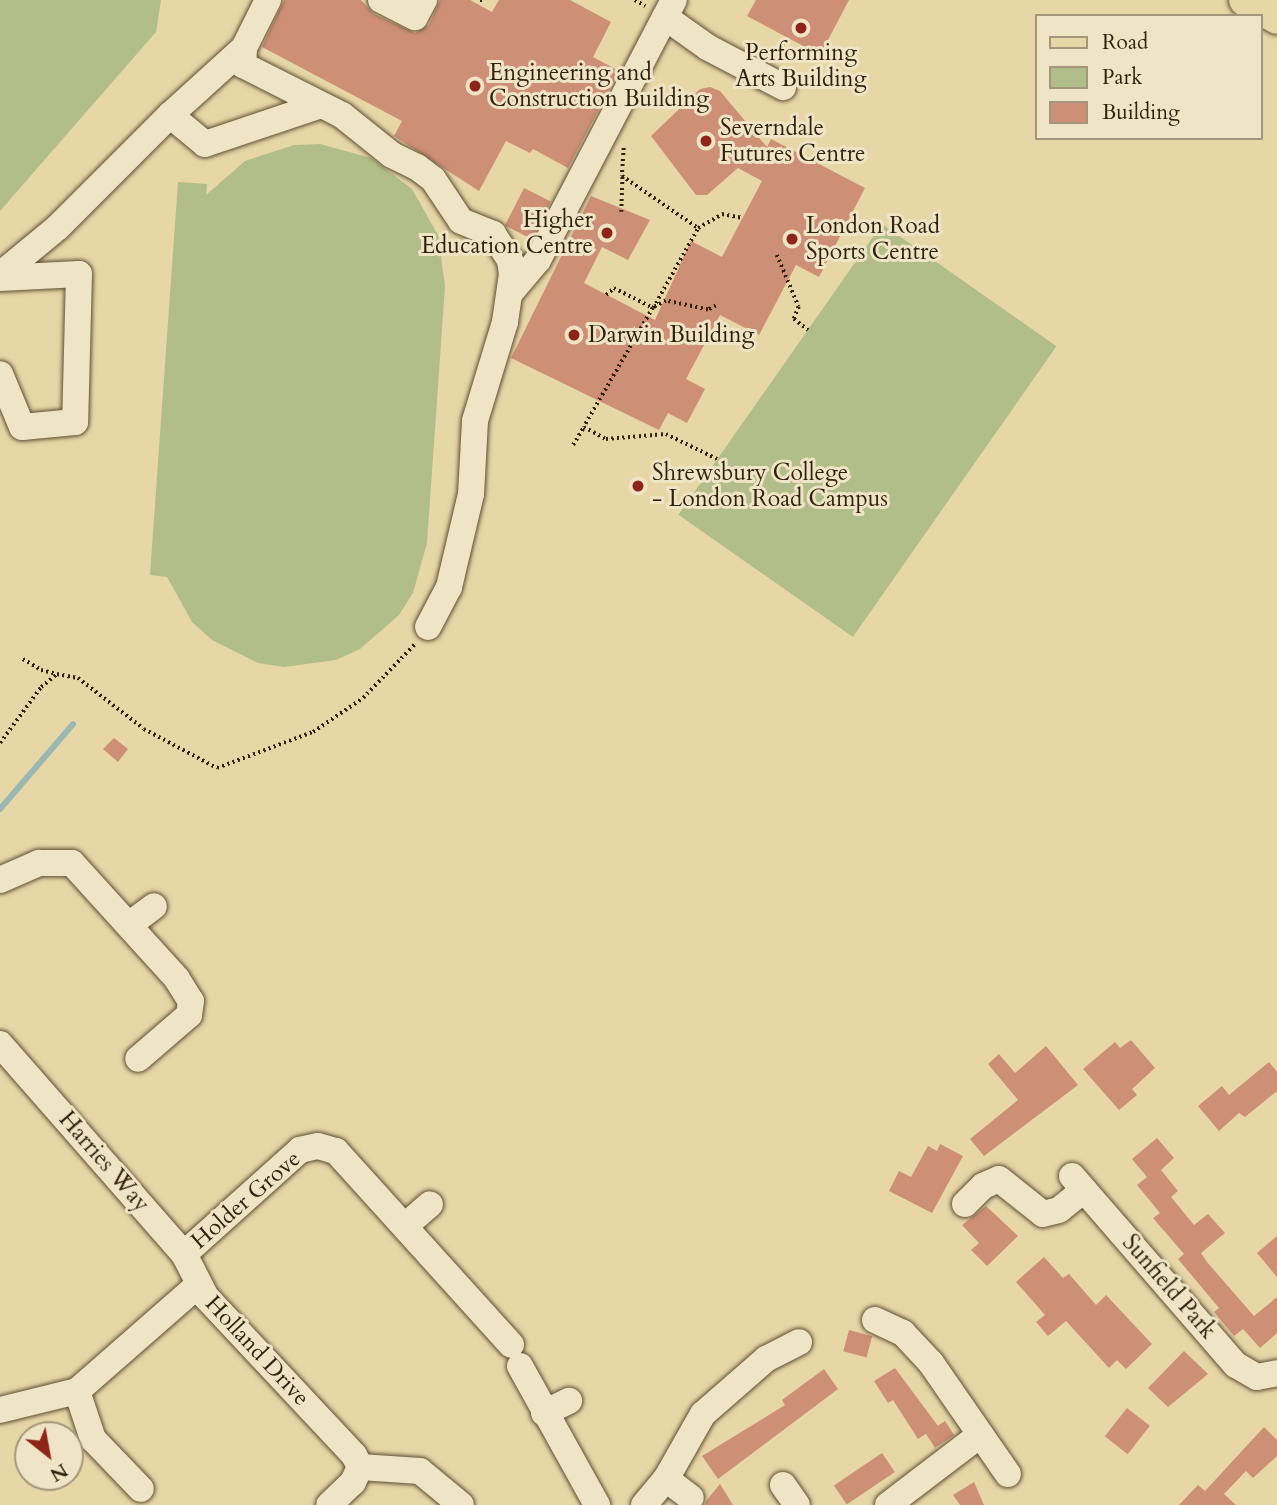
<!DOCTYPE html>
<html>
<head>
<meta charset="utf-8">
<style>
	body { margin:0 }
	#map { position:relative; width:1277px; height:1505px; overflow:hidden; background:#e7d6a6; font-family:Cardo,serif }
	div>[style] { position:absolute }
	.green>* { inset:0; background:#b2be89; transform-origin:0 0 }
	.stream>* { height:6px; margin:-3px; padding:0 3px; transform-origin:3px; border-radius:3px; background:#9ab7b1 }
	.building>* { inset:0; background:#ce8f77; transform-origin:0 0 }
	.path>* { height:3.5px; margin-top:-1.75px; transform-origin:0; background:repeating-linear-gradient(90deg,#31220f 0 2px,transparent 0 5.5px) }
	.roads { filter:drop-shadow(0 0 2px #5e4f35) drop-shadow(0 0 2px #5e4f35) }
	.minor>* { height:26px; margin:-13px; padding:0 13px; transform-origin:13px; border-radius:13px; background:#efe4c5 }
	.major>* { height:32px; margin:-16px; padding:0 16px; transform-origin:16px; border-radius:16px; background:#e7d6a6 }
	.dots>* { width:19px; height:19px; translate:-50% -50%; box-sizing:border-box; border:4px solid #efe4c5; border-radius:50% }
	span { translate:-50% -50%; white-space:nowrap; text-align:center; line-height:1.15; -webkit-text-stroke:6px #efe4c5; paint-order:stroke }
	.poi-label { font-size:23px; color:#31220f }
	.left { translate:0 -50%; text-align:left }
	.right { translate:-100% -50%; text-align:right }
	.street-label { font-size:23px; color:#31220f }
	.legend { position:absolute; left:1035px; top:14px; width:228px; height:126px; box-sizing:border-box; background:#efe4c5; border:2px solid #a3967c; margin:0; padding:9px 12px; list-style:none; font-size:21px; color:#31220f }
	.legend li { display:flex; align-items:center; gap:14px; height:35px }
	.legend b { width:35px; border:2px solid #a3967c }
	.north { position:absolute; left:14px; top:1421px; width:70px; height:70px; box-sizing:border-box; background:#efe4c5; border:2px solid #a3967c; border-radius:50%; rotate:149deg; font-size:19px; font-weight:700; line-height:28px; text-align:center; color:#31220f }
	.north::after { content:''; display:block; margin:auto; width:24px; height:32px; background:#8f2418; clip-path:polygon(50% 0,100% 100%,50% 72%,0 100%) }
</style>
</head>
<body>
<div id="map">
	<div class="green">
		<div style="clip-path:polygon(0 0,161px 0,156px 32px,0 211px)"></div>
		<div style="clip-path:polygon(320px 144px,371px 158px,412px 189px,438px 235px,445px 286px,427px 543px,413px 593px,399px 615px,360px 649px,336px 660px,284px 667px,258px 663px,212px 640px,192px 622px,167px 577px,150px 575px,178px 182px,207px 184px,206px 195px,245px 161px,294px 145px)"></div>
		<div style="left:882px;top:224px;width:213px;height:355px;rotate:35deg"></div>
	</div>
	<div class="stream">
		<div style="left:0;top:809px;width:112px;rotate:-49.3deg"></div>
	</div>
	<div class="building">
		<div style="clip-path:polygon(284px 0,361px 0,374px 14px,415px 33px,429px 25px,440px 0,470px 0,492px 12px,499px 0,570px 0,611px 22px,593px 57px,619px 71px,568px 168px,533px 149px,530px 153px,506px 141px,479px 191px,394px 136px,402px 121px,262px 47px)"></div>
		<div style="clip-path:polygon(756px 0,849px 0,820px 55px,747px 16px)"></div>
		<div style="clip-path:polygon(710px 87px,720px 91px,767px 147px,771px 139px,865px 188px,819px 277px,796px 265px,759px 335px,720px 315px,686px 379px,705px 389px,687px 423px,668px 413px,659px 430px,511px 358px,591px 196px,650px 220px,628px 260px,602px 247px,584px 283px,655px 320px,691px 241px,722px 257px,762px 181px,738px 168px,707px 195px,696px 195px,651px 136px,700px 89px)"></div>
		<div style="left:524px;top:188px;width:30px;height:42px;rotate:27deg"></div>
		<div style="clip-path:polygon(114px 738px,128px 749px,118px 762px,103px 749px)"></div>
		<div style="clip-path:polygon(1131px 1040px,1155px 1068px,1132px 1089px,1137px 1095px,1119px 1110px,1083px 1069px,1115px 1042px,1120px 1048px)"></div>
		<div style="clip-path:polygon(1046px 1046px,1078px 1085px,984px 1156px,970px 1139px,1018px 1100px,988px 1064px,999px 1054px,1015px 1073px)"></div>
		<div style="clip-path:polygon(1269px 1062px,1277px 1072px,1277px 1091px,1245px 1117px,1239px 1113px,1219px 1131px,1198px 1106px,1222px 1086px,1229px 1095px)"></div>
		<div style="clip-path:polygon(1157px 1138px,1174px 1158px,1161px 1170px,1178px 1191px,1171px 1197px,1194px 1225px,1208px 1214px,1225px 1233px,1201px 1253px,1207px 1262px,1254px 1316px,1277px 1297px,1277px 1333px,1260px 1348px,1243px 1329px,1234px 1336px,1214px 1312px,1219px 1308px,1178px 1259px,1184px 1254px,1153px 1218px,1160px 1213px,1137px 1185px,1147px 1177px,1132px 1159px)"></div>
		<div style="clip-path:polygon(940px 1144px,963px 1156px,932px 1213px,889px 1191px,899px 1171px,911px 1177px,928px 1146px,937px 1151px)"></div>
		<div style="clip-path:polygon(986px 1206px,1018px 1236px,987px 1266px,971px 1250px,979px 1243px,962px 1225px)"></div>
		<div style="clip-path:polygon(1277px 1236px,1277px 1277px,1257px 1253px)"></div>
		<div style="clip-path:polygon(1044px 1257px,1063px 1278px,1069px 1274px,1096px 1305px,1106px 1295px,1152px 1344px,1126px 1369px,1117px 1360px,1109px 1368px,1066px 1321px,1048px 1336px,1036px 1322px,1045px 1315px,1016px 1282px)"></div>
		<div style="left:849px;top:1330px;width:24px;height:22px;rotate:15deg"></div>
		<div style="clip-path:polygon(1184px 1351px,1208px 1374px,1168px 1407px,1148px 1388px)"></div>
		<div style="clip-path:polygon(895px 1368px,938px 1426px,918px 1439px,893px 1400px,888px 1403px,874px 1381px)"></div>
		<div style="clip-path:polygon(824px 1369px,838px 1389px,718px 1479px,702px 1456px,785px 1405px,782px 1400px)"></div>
		<div style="left:1127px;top:1408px;width:29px;height:36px;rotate:38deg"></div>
		<div style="left:945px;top:1421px;width:17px;height:23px;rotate:57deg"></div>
		<div style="clip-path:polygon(1264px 1427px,1277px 1440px,1277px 1456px,1253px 1478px,1246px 1471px,1224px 1494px,1236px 1505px,1179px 1505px,1198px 1485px,1205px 1491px)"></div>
		<div style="left:882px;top:1453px;width:23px;height:58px;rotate:56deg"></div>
		<div style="clip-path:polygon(974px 1482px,984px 1505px,960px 1505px,953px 1495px)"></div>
		<div style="clip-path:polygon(720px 1484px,733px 1505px,705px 1505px,706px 1501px)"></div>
	</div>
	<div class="path">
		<div style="left:480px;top:0;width:3px"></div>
		<div style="left:635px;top:0;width:12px;rotate:31deg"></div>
		<div style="left:768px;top:52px;width:26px;rotate:-29deg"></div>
		<div style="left:624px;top:148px;width:28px;rotate:94deg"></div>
		<div style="left:622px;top:176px;width:92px;rotate:34.4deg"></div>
		<div style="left:698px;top:228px;width:28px;rotate:-30deg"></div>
		<div style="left:722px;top:214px;width:21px;rotate:11deg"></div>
		<div style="left:621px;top:212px;width:36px;rotate:-88deg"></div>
		<div style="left:777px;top:255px;width:56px;rotate:67.1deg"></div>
		<div style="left:799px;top:307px;width:13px;rotate:113deg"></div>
		<div style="left:794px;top:319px;width:18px;rotate:38deg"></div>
		<div style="left:606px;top:295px;width:11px;rotate:-41deg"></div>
		<div style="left:614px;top:288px;width:44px;rotate:27.1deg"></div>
		<div style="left:653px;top:308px;width:92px;rotate:-60.6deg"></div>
		<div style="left:716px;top:306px;width:9px;rotate:153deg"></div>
		<div style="left:708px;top:310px;width:43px;rotate:-167.9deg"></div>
		<div style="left:666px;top:301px;width:15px;rotate:152deg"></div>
		<div style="left:653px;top:308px;width:138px;rotate:120.1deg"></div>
		<div style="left:584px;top:427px;width:25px;rotate:29deg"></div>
		<div style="left:606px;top:439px;width:60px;rotate:-4.8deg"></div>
		<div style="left:666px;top:434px;width:57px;rotate:26.1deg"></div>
		<div style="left:573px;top:445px;width:21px;rotate:-59deg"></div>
		<div style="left:23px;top:659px;width:21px;rotate:31deg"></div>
		<div style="left:41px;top:670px;width:16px;rotate:14deg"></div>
		<div style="left:0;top:743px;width:69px;rotate:-53.8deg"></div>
		<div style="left:41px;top:687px;width:21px;rotate:-39deg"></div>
		<div style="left:57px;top:674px;width:21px;rotate:11deg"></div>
		<div style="left:78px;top:678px;width:83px;rotate:37.7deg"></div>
		<div style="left:144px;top:729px;width:83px;rotate:28.1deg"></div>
		<div style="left:217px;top:768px;width:103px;rotate:-20.6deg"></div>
		<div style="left:313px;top:732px;width:60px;rotate:-34.2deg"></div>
		<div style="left:363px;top:698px;width:74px;rotate:-46.1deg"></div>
	</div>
	<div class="roads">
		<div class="minor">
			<div style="left:268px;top:0;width:54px;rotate:116.6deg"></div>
			<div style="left:244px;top:48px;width:17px;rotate:93deg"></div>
			<div style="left:243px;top:65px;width:111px;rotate:26.8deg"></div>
			<div style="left:342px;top:115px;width:64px;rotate:38.7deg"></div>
			<div style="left:392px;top:155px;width:28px;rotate:26deg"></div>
			<div style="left:417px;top:167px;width:20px;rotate:37deg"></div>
			<div style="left:433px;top:179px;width:50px;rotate:56.3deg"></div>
			<div style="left:461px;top:221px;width:35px;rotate:22deg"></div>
			<div style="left:493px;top:234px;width:31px;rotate:57deg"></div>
			<div style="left:510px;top:260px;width:14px;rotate:82deg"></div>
			<div style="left:512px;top:274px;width:49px;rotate:98.3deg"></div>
			<div style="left:505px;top:322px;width:103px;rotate:106.9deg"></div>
			<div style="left:475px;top:421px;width:73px;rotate:93.1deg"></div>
			<div style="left:471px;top:494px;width:96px;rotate:103.3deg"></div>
			<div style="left:449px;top:587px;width:45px;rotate:117.7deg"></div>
			<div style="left:381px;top:0;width:38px;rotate:27deg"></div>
			<div style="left:415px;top:17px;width:19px;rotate:-62deg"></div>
			<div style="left:665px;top:17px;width:52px;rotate:35.5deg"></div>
			<div style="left:707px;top:47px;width:86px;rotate:27.8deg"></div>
			<div style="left:244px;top:48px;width:100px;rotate:137.8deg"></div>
			<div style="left:170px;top:115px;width:45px;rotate:39.6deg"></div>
			<div style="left:205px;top:144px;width:122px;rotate:-18.6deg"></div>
			<div style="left:0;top:275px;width:75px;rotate:-39.6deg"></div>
			<div style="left:58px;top:227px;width:158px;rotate:-45deg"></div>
			<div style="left:0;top:278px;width:79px;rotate:-2.9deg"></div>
			<div style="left:79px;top:274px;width:148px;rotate:91.5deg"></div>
			<div style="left:75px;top:422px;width:53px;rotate:174.6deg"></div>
			<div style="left:22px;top:427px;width:57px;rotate:-112.5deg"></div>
			<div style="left:510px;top:293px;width:43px;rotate:-49.7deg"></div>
			<div style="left:538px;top:260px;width:293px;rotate:-62.4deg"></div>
			<div style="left:0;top:880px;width:43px;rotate:-23.6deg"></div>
			<div style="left:39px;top:863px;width:33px"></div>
			<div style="left:72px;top:863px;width:156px;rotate:47.8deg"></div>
			<div style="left:177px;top:979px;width:26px;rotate:58deg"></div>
			<div style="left:191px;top:1001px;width:14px;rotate:98deg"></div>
			<div style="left:189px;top:1015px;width:67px;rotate:139.2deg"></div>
			<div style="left:129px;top:925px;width:31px;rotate:-37deg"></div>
			<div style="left:0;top:1044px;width:279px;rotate:48.8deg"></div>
			<div style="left:184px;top:1254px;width:48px;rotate:62.9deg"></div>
			<div style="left:206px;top:1297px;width:216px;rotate:46.9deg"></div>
			<div style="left:354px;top:1455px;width:13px;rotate:63deg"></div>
			<div style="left:360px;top:1467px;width:17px;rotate:115deg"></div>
			<div style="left:353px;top:1482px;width:33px;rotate:136deg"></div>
			<div style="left:1072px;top:1176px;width:250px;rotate:49.1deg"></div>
			<div style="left:1236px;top:1365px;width:24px;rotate:30deg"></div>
			<div style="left:1257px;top:1377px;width:20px;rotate:-11deg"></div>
			<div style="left:965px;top:1204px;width:25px;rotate:-45deg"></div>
			<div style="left:983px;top:1186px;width:17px;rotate:-24deg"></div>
			<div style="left:999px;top:1179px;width:56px;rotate:38.5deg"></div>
			<div style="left:1043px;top:1214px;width:16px;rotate:-14deg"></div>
			<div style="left:1059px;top:1210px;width:32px;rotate:-39deg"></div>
			<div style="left:405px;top:1226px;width:33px;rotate:-41deg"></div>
			<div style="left:184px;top:1254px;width:156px;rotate:-41.9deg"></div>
			<div style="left:300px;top:1150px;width:18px;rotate:-13deg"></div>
			<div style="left:318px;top:1146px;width:19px;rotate:16deg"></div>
			<div style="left:336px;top:1151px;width:261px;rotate:47.9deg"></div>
			<div style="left:875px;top:1320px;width:31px;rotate:25deg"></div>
			<div style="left:903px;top:1333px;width:41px;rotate:47deg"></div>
			<div style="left:931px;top:1363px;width:135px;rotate:55.3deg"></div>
			<div style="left:520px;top:1366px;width:159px;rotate:61deg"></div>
			<div style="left:77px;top:1391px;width:51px;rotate:71.6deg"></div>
			<div style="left:93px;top:1439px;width:69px;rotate:46.2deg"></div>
			<div style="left:0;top:1410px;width:79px;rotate:-13.9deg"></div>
			<div style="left:77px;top:1391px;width:159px;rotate:-41.2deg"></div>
			<div style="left:544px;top:1413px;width:28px;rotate:-26deg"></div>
			<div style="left:360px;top:1467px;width:60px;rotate:3.8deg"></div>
			<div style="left:420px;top:1471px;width:53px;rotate:39.7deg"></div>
			<div style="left:666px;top:1479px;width:31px;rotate:37deg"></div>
			<div style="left:783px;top:1485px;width:24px;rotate:55deg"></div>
			<div style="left:644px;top:1505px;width:34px;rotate:-50deg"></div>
			<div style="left:666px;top:1479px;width:75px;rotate:-60.4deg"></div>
			<div style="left:703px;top:1414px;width:84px;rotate:-41.1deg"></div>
			<div style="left:766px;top:1359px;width:37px;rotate:-27deg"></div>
			<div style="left:888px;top:1505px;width:116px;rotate:-37.3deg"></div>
		</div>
		<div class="major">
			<div style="left:1245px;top:0;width:37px;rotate:29deg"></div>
		</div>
	</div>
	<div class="dots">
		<div style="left:801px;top:28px;background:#8f2418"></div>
		<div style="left:475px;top:86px;background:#8f2418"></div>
		<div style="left:706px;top:141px;background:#8f2418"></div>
		<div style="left:607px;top:233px;background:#8f2418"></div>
		<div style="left:792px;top:239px;background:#8f2418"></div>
		<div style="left:574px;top:335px;background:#8f2418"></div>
		<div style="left:638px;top:486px;background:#8f2418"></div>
	</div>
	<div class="poi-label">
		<span style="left:801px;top:66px">Performing<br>Arts Building</span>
		<span class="left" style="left:489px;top:86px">Engineering and<br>Construction Building</span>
		<span class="left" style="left:720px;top:141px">Severndale<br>Futures Centre</span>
		<span class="right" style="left:593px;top:233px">Higher<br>Education Centre</span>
		<span class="left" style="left:806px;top:239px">London Road<br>Sports Centre</span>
		<span class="left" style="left:588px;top:335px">Darwin Building</span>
		<span class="left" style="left:652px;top:486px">Shrewsbury College<br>- London Road Campus</span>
	</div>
	<div class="street-label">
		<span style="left:104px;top:1162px;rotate:49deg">Harries Way</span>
		<span style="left:246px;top:1200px;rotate:-41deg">Holder Grove</span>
		<span style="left:1169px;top:1287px;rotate:49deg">Sunfield Park</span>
		<span style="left:257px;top:1351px;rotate:47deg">Holland Drive</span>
	</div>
	<ul class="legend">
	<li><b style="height:9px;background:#e7d6a6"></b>Road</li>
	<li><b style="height:19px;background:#b2be89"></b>Park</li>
	<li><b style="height:19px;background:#ce8f77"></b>Building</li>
	</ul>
	<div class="north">N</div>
</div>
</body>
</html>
